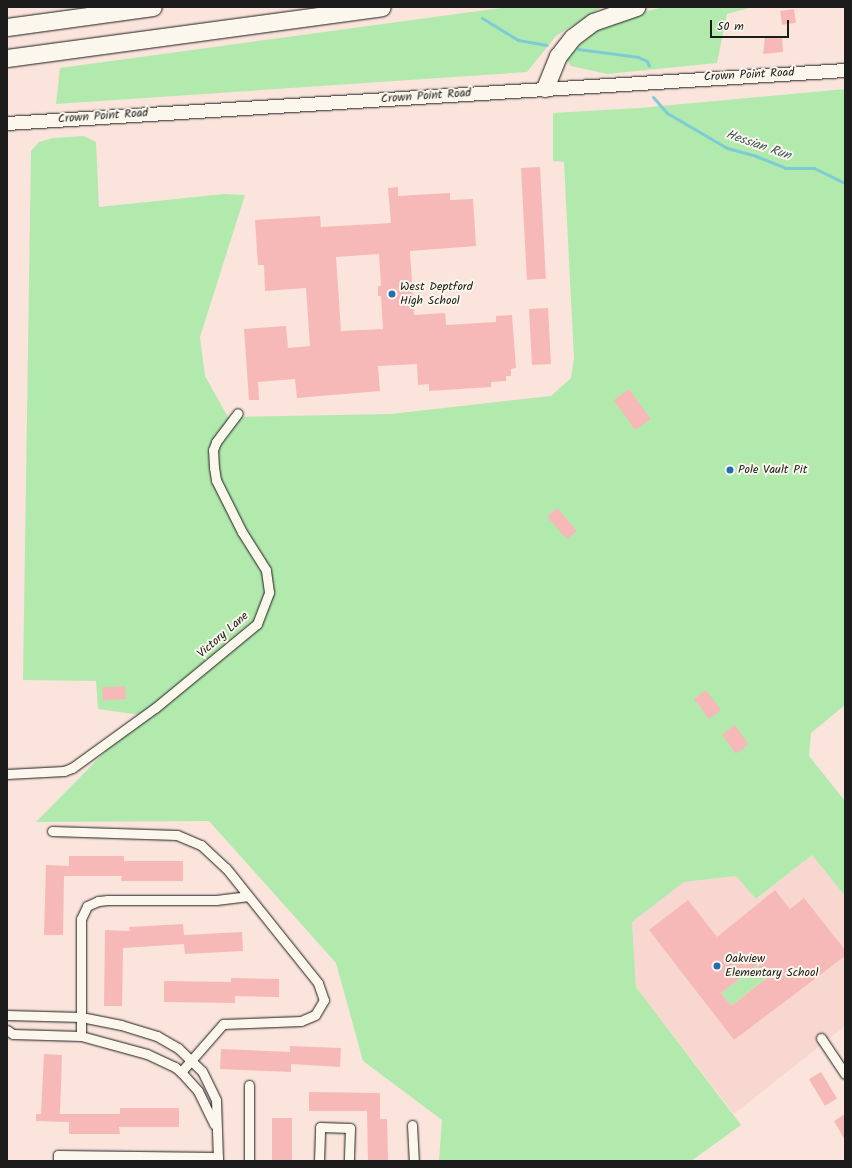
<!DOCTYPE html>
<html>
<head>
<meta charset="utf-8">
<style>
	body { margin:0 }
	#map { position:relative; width:852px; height:1168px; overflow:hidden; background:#fae4dc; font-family:Kalam,sans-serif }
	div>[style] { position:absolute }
	.built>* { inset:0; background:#f9d7d1 }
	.green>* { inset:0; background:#b2eaae; transform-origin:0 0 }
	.stream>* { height:3px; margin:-1.5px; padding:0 1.5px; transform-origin:1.5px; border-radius:1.5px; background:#7cccd6 }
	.building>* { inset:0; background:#f6b9b7; transform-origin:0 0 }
	.roads { filter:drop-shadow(0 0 1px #1c1c1c) drop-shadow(0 0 1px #1c1c1c) }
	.minor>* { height:9px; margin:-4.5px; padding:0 4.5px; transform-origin:4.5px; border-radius:4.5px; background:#fbf7ec }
	.secondary>* { height:13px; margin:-6.5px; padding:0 6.5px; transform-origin:6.5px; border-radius:6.5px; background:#fbf7ec }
	.motorway>* { height:17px; margin:-8.5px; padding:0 8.5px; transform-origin:8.5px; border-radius:8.5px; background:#fbf7ec }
	.dots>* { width:11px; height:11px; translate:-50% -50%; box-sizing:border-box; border:2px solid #fbf7ec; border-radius:50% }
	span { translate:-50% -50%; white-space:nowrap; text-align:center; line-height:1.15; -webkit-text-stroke:4px #fbf7ec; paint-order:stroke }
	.street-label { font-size:12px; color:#1c1c1c }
	.poi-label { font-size:12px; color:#1c1c1c }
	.left { translate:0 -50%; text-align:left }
	.water-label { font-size:13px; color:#3e5a5d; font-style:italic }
	.frame { position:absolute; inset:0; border:8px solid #1c1c1c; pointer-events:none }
	.scale { position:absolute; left:710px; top:20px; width:79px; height:18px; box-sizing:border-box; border:2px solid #1c1c1c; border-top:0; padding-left:5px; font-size:12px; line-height:14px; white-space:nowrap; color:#1c1c1c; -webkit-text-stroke:3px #fbf7ec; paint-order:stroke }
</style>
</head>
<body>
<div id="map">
	<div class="built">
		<div style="clip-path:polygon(812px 855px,845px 896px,845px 1026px,734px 1114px,636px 987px,632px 922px,684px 882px,736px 876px,757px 899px)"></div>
	</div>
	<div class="green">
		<div style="clip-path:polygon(508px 7px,602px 7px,556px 36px,527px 72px,56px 104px,60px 68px)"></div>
		<div style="clip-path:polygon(664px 7px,753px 7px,727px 14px,717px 63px,607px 74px,571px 66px,566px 59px,596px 29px,635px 14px)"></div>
		<div style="clip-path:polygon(845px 89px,845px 705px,811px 733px,809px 756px,845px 801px,845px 896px,812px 855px,756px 899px,736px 876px,684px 882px,632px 922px,636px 987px,741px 1125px,691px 1161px,439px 1161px,442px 1120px,363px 1061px,336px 963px,209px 821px,36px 822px,141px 715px,98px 709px,96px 681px,23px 680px,31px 151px,39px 142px,53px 138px,84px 136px,96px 142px,99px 207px,224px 194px,245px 195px,200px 337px,205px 376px,228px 417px,391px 414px,551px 396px,571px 378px,574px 359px,564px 162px,553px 161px,553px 113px,639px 108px)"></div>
		<div style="left:757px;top:965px;width:16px;height:46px;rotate:52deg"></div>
	</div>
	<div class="stream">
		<div style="left:482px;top:18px;width:42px;rotate:31.4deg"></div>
		<div style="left:518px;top:40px;width:29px;rotate:10deg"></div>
		<div style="left:578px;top:49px;width:61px;rotate:7.6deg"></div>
		<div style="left:638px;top:57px;width:10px;rotate:24deg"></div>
		<div style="left:647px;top:61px;width:5px;rotate:68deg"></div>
		<div style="left:653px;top:97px;width:21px;rotate:49deg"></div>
		<div style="left:667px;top:113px;width:69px;rotate:30.3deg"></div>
		<div style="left:727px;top:148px;width:30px;rotate:15deg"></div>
		<div style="left:756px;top:156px;width:31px;rotate:22deg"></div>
		<div style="left:785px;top:168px;width:29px"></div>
		<div style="left:814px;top:168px;width:34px;rotate:26deg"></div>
	</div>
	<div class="building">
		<div style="left:794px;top:9px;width:14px;height:14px;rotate:82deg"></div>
		<div style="clip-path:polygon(782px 36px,783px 52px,763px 54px,765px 37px)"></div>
		<div style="left:540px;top:167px;width:112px;height:19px;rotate:87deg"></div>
		<div style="clip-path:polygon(evenodd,398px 187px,398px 196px,450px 193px,450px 200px,473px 199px,476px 246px,410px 251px,414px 315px,445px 313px,446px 325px,496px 322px,496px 316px,512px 315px,516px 368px,511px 369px,511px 376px,506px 376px,506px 381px,491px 382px,491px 387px,429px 391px,429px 384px,418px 385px,417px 364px,378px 366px,380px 391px,297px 398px,295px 379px,258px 382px,259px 400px,249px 400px,244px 329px,286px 326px,288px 348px,310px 346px,306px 288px,265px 291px,264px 265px,258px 265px,255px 220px,320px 216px,321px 227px,391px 223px,388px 188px,398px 187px,379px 254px,381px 286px,378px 286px,378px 296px,381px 296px,383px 329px,341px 331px,336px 257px,379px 254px)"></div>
		<div style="left:548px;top:308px;width:56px;height:19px;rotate:87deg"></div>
		<div style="left:629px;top:389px;width:37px;height:19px;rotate:54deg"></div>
		<div style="left:557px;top:508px;width:30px;height:13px;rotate:49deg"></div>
		<div style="left:125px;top:686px;width:13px;height:23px;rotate:86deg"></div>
		<div style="left:706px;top:690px;width:25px;height:15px;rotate:53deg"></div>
		<div style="left:735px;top:725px;width:24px;height:16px;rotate:55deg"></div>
		<div style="clip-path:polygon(69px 856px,124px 856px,124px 861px,183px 861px,183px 881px,121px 881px,122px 876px,64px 876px,63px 935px,44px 935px,46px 865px,69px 866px)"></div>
		<div style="clip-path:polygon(evenodd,775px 890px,790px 909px,804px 898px,845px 950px,845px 956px,734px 1040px,649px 930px,688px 900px,717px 937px,775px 890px,757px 965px,767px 978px,731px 1006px,721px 993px,757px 965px)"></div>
		<div style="clip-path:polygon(183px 924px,184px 935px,242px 932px,243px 951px,185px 954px,184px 944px,123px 948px,122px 1006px,104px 1006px,105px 930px,130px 931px,129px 927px)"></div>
		<div style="clip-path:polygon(231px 978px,279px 979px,279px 997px,235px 996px,235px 1003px,164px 1002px,164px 981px,231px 982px)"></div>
		<div style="clip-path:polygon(290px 1046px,341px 1048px,340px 1067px,291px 1064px,291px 1072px,220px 1069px,221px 1049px,290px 1052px)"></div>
		<div style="clip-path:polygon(44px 1054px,62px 1055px,60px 1114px,120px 1114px,120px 1108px,179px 1108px,179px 1127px,119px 1127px,120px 1134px,69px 1134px,69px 1122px,36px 1121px,36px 1114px,41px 1114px)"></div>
		<div style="left:821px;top:1072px;width:31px;height:14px;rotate:59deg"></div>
		<div style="clip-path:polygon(309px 1092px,380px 1093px,380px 1119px,387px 1119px,388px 1161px,368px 1161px,367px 1111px,309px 1111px)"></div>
		<div style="clip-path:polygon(845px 1114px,845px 1140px,834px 1121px)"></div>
		<div style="left:272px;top:1118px;width:20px;height:43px"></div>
	</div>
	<div class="roads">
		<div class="minor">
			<div style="left:7px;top:774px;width:57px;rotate:-3deg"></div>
			<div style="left:64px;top:771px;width:9px;rotate:-21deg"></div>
			<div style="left:72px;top:768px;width:102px;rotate:-35.9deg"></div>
			<div style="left:155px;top:708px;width:132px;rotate:-39.5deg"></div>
			<div style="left:257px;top:624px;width:34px;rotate:-69deg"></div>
			<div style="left:269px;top:592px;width:22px;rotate:-98deg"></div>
			<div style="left:266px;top:570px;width:45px;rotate:-122.3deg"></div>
			<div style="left:242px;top:532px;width:58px;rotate:-116.6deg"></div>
			<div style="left:216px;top:480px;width:12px;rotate:-99deg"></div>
			<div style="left:214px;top:468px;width:18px;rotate:-93deg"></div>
			<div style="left:213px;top:450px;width:9px;rotate:-69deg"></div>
			<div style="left:216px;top:442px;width:36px;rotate:-53deg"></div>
			<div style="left:52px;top:831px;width:125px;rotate:1.8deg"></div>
			<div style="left:177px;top:835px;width:26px;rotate:23deg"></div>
			<div style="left:201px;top:845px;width:34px;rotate:43deg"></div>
			<div style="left:226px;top:868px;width:147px;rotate:51.3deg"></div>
			<div style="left:318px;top:983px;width:18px;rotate:71deg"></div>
			<div style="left:324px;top:1000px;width:17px;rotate:121deg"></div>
			<div style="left:315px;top:1015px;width:15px;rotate:157deg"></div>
			<div style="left:301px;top:1021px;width:78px;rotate:177.8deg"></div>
			<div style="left:223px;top:1024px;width:64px;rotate:131.2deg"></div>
			<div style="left:7px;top:1015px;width:74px;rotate:1.5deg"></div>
			<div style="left:81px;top:1017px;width:41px;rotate:11.3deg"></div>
			<div style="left:121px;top:1025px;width:38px;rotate:17deg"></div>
			<div style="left:157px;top:1036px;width:24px;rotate:30deg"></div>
			<div style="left:178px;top:1048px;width:33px;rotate:44deg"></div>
			<div style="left:202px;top:1071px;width:32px;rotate:64deg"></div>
			<div style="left:216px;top:1100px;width:61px;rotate:88.1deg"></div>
			<div style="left:7px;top:1030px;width:7px;rotate:34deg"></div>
			<div style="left:13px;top:1034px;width:68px;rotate:1.7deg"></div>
			<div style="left:81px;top:1036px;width:68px;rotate:15.3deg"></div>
			<div style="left:147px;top:1054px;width:31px;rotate:25deg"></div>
			<div style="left:175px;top:1067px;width:8px;rotate:40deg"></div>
			<div style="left:181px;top:1072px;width:25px;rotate:48deg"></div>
			<div style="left:198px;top:1091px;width:37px;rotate:64deg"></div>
			<div style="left:81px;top:1036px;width:117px;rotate:-90deg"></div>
			<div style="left:81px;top:919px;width:14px;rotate:-65deg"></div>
			<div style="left:87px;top:906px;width:12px;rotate:-24deg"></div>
			<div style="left:98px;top:901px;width:10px;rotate:-6deg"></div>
			<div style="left:108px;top:900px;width:108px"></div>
			<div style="left:216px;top:900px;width:31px;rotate:-7deg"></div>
			<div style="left:821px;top:1038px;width:43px;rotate:56.3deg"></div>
			<div style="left:412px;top:1125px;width:36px;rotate:87deg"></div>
			<div style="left:58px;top:1161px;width:6px;rotate:-90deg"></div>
			<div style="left:58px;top:1155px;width:160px;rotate:0.7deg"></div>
			<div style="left:249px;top:1161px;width:76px;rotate:-90deg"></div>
			<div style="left:319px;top:1161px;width:34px;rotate:-88deg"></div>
			<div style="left:320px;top:1127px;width:30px;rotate:2deg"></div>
			<div style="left:350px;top:1128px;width:33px;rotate:92deg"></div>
		</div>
		<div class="secondary">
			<div style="left:7px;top:123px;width:840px;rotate:-3.62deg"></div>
		</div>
		<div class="motorway">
			<div style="left:7px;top:27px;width:147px;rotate:-7.8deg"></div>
			<div style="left:7px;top:58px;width:378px;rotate:-7.7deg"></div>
			<div style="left:545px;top:88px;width:35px;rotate:-68deg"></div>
			<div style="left:558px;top:56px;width:24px;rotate:-52deg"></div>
			<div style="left:573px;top:37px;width:25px;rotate:-37deg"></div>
			<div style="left:593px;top:22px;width:46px;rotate:-19.2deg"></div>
		</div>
	</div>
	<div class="dots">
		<div style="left:392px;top:294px;background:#1f6fb2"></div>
		<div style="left:730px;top:470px;background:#1f6fb2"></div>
		<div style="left:717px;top:966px;background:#1f6fb2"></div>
	</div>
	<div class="street-label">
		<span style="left:749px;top:75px;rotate:-3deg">Crown Point Road</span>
		<span style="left:426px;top:96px;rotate:-4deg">Crown Point Road</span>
		<span style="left:103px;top:116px;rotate:-4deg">Crown Point Road</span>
		<span style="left:223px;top:635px;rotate:-41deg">Victory Lane</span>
	</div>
	<div class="poi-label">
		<span class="left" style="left:400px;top:294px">West Deptford<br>High School</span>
		<span class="left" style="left:738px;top:470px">Pole Vault Pit</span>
		<span class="left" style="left:725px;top:966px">Oakview<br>Elementary School</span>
	</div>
	<div class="water-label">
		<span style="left:758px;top:146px;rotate:19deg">Hessian Run</span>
	</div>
	<div class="frame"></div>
	<div class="scale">50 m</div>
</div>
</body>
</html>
